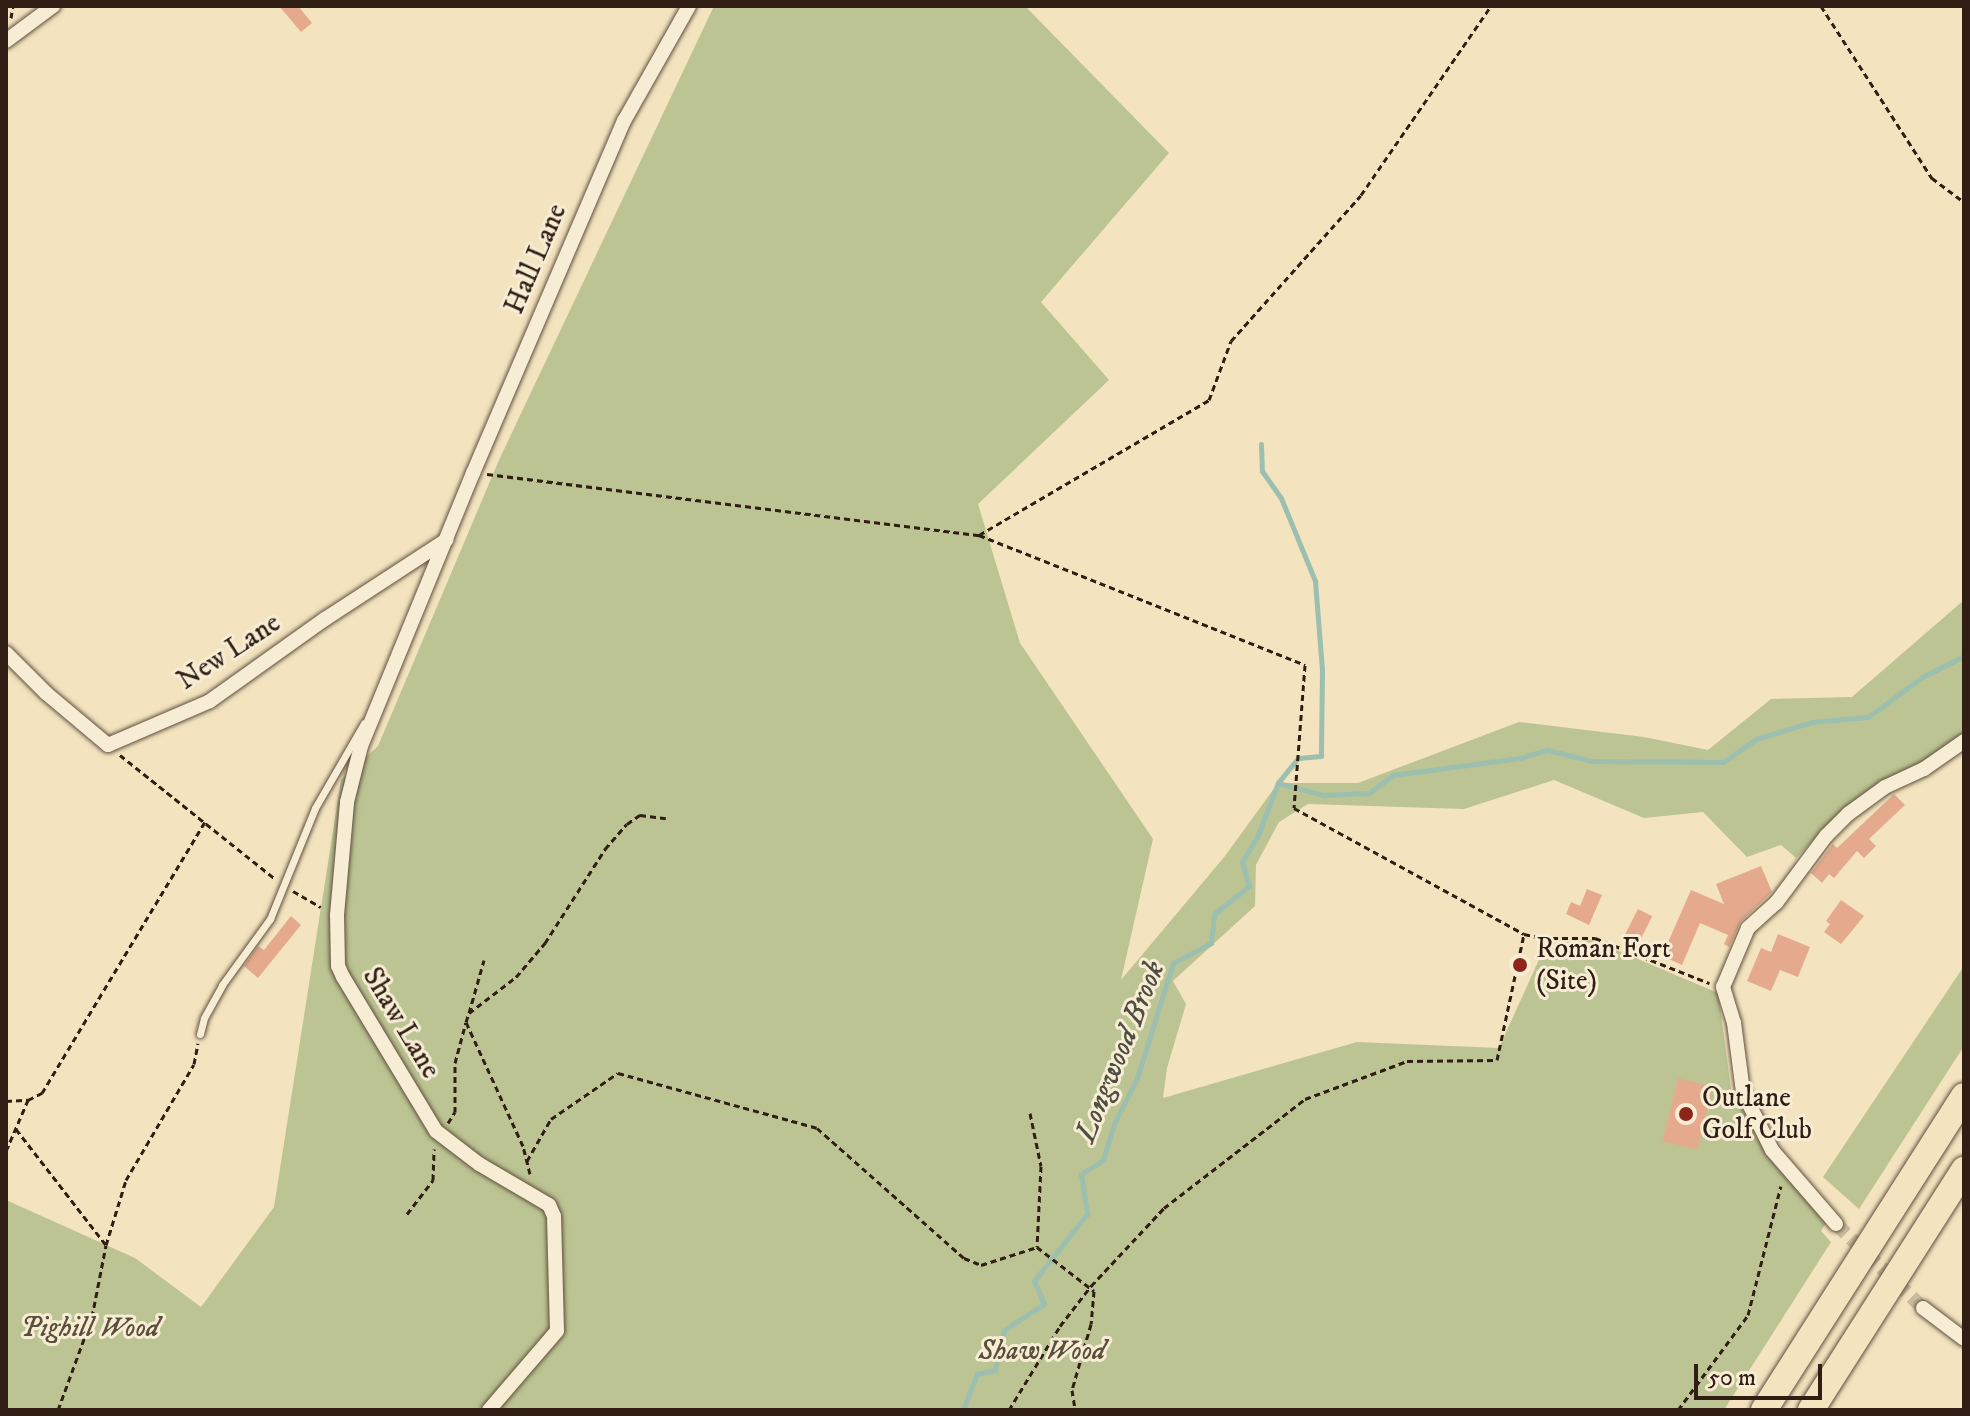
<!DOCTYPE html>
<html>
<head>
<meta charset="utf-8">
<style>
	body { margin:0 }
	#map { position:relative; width:1970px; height:1416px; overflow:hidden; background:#f3e4bf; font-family:"IM FELL DW Pica",serif }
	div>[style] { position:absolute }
	.green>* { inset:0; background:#bbc492 }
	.stream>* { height:5px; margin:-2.5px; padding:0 2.5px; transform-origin:2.5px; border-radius:2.5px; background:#9cbfaf }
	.building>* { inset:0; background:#e5aa8e; transform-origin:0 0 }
	.street-tunnel>* { height:14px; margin-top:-7px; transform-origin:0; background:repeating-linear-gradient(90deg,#ccbc9d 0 14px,transparent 0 21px) }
	.path>* { height:3px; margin-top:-1.5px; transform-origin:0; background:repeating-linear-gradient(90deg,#301d14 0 6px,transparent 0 10px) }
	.roads { filter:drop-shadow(0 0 2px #614f3f) drop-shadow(0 0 2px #614f3f) }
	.lane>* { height:7px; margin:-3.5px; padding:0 3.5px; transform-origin:3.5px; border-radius:3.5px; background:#f7edd5 }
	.street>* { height:14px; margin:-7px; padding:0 7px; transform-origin:7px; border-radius:7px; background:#f7edd5 }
	.highway>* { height:26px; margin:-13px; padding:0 13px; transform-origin:13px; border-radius:13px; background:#f3e4bf }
	.dots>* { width:22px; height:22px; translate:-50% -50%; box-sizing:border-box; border:4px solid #f7edd5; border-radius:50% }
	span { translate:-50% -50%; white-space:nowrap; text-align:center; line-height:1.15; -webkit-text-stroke:6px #f7edd5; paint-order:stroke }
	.street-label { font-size:28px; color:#301d14 }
	.poi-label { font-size:28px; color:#301d14 }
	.left { translate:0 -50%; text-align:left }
	.park-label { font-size:28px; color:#5a4f3a; font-style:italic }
	.water-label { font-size:30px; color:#504e42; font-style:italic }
	.frame { position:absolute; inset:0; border:8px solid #301d14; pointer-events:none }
	.scale { position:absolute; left:1694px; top:1364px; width:128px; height:36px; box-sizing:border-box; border:4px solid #301d14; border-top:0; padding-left:10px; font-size:24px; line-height:28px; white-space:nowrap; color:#301d14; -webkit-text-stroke:6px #f7edd5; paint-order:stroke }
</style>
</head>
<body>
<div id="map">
	<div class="green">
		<div style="clip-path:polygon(714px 6px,1025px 6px,1169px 153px,1041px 302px,1109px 380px,978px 504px,1020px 643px,1153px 839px,1121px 980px,1225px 856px,1278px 783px,1358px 783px,1519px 722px,1644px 737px,1708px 750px,1771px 699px,1852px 697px,1964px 600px,1964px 736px,1902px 779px,1894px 777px,1845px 807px,1796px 858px,1781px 845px,1747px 857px,1703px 812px,1644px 818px,1554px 780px,1464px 809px,1308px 804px,1279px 822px,1256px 865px,1255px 906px,1173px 981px,1186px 1004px,1167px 1068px,1163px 1098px,1357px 1042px,1499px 1048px,1546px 944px,1593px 940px,1718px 993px,1732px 1096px,1828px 1220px,1821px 1231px,1831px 1242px,1724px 1410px,6px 1410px,6px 1200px,135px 1258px,201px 1307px,274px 1207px,341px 780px,378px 746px,499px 460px)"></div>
		<div style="clip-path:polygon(1964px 966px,1964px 1046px,1859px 1209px,1823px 1177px)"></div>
	</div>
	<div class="stream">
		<div style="left:1261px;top:444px;width:27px;rotate:88deg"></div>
		<div style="left:1262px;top:471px;width:33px;rotate:55deg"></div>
		<div style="left:1281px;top:498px;width:90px;rotate:67.7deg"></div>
		<div style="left:1315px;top:581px;width:88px;rotate:85.5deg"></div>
		<div style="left:1322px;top:669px;width:87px;rotate:90.7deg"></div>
		<div style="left:1321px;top:756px;width:23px;rotate:175deg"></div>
		<div style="left:1298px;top:758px;width:32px;rotate:129deg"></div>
		<div style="left:963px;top:1410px;width:39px;rotate:-69deg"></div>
		<div style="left:977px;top:1374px;width:18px;rotate:-13deg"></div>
		<div style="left:995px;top:1370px;width:41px;rotate:-77.3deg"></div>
		<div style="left:1004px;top:1330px;width:48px;rotate:-33deg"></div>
		<div style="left:1044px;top:1304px;width:25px;rotate:-113deg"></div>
		<div style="left:1034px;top:1281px;width:85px;rotate:-51.7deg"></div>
		<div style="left:1087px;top:1214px;width:40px;rotate:-98.5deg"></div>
		<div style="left:1081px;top:1174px;width:26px;rotate:-32deg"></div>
		<div style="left:1103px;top:1160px;width:38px;rotate:-73deg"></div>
		<div style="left:1114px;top:1124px;width:51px;rotate:-63.4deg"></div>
		<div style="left:1137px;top:1078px;width:121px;rotate:-72.6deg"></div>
		<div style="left:1173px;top:963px;width:43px;rotate:-27.8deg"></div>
		<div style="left:1211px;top:943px;width:29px;rotate:-84deg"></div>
		<div style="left:1214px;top:914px;width:45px;rotate:-38.7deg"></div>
		<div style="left:1249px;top:886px;width:25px;rotate:-106deg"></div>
		<div style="left:1242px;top:862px;width:31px;rotate:-59deg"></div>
		<div style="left:1258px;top:835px;width:56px;rotate:-69deg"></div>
		<div style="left:1278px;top:783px;width:47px;rotate:14.9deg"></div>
		<div style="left:1323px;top:795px;width:46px;rotate:-2.5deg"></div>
		<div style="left:1369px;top:793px;width:30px;rotate:-37deg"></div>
		<div style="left:1393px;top:775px;width:128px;rotate:-7.6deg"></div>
		<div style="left:1520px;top:758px;width:28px;rotate:-17deg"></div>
		<div style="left:1547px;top:750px;width:46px;rotate:13.7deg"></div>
		<div style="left:1592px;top:761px;width:131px;rotate:0.4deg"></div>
		<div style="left:1723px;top:762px;width:40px;rotate:-34.9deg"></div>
		<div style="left:1756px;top:739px;width:59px;rotate:-16.9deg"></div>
		<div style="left:1812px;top:722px;width:56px;rotate:-5.1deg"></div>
		<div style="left:1868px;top:717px;width:67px;rotate:-36.5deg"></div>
		<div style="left:1922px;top:677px;width:47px;rotate:-26.6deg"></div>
	</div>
	<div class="building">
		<div style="clip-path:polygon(279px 6px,298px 6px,312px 23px,301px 32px)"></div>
		<div style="clip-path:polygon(1894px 794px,1905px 805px,1869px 839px,1876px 846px,1864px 858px,1857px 851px,1834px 878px,1829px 874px,1822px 883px,1811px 873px,1833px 844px,1837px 848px)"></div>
		<div style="clip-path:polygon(1761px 866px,1772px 892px,1741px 921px,1729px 947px,1724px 944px,1728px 935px,1700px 923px,1682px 965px,1662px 956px,1691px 890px,1724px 904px,1716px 884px)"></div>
		<div style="clip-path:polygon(1587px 889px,1602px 895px,1589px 925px,1566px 914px,1571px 902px,1580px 906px)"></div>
		<div style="clip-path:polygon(1841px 900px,1864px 916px,1841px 944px,1824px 932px,1830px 924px,1826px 921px)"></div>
		<div style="left:1638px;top:909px;width:16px;height:32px;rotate:27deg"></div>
		<div style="clip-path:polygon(291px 916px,301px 925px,258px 978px,244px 966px,258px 946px,264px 950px)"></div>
		<div style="clip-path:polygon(1778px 934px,1810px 947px,1798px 977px,1780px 970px,1771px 991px,1747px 981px,1761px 948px,1771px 952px)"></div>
		<div style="left:1678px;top:1078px;width:36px;height:65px;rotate:14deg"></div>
	</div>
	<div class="street-tunnel">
		<div style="left:1836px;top:1224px;width:121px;rotate:44deg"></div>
	</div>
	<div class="path">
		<div style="left:1821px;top:6px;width:205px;rotate:57.2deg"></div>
		<div style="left:1932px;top:178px;width:40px;rotate:37deg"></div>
		<div style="left:11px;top:18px;width:12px;rotate:-81deg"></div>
		<div style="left:487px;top:474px;width:496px;rotate:7.1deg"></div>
		<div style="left:979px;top:535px;width:351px;rotate:21.7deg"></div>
		<div style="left:1305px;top:665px;width:143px;rotate:94.4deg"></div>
		<div style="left:1294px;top:808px;width:262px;rotate:28.7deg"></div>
		<div style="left:979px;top:535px;width:267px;rotate:-30.4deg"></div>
		<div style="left:1209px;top:400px;width:63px;rotate:-69.6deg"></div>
		<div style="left:1231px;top:341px;width:195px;rotate:-48.3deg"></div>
		<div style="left:1361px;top:195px;width:229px;rotate:-55.5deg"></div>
		<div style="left:120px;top:755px;width:197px;rotate:38.6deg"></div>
		<div style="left:293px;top:891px;width:32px;rotate:30deg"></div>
		<div style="left:469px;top:1013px;width:55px;rotate:-74.2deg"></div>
		<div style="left:6px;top:1101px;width:22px;rotate:-3deg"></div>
		<div style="left:1030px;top:1113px;width:54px;rotate:78.3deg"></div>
		<div style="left:1041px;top:1166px;width:81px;rotate:92.8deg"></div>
		<div style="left:1037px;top:1247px;width:72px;rotate:37.7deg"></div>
		<div style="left:1094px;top:1291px;width:33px;rotate:95deg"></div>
		<div style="left:1091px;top:1324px;width:69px;rotate:106.1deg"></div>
		<div style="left:1072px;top:1390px;width:20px;rotate:81deg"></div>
		<div style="left:448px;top:1123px;width:13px;rotate:-58deg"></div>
		<div style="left:455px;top:1112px;width:49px;rotate:-90deg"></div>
		<div style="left:455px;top:1063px;width:42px;rotate:-75deg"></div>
		<div style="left:16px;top:1129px;width:147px;rotate:52.2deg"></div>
		<div style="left:6px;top:1151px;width:56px;rotate:-66.7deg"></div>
		<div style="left:28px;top:1100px;width:16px;rotate:-27deg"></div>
		<div style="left:42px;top:1093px;width:316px;rotate:-59deg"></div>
		<div style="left:527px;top:1161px;width:48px;rotate:-60.3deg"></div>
		<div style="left:551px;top:1119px;width:81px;rotate:-34.5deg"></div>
		<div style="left:618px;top:1073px;width:206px;rotate:15.4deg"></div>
		<div style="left:817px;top:1128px;width:196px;rotate:41.5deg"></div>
		<div style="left:964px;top:1258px;width:18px;rotate:22deg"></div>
		<div style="left:981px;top:1265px;width:59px;rotate:-17.8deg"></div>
		<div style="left:530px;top:1174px;width:29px;rotate:-104deg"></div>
		<div style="left:523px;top:1146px;width:136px;rotate:-114.7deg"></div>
		<div style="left:466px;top:1022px;width:9px;rotate:-72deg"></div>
		<div style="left:469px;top:1013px;width:59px;rotate:-37.5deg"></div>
		<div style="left:516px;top:977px;width:45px;rotate:-49.5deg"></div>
		<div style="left:545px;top:943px;width:112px;rotate:-57.4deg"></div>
		<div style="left:605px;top:849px;width:33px;rotate:-49deg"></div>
		<div style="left:627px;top:824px;width:16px;rotate:-35deg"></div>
		<div style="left:640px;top:815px;width:26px;rotate:7deg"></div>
		<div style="left:407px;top:1214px;width:43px;rotate:-52.6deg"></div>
		<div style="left:433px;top:1180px;width:31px;rotate:-88deg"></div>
		<div style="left:58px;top:1410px;width:99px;rotate:-69.9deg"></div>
		<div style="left:92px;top:1317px;width:73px;rotate:-79deg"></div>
		<div style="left:106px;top:1245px;width:68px;rotate:-72.9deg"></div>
		<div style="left:126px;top:1180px;width:134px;rotate:-59.6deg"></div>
		<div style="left:194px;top:1064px;width:21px;rotate:-79deg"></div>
		<div style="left:1009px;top:1410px;width:98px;rotate:-58.7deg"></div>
		<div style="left:1060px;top:1326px;width:51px;rotate:-52.2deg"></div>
		<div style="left:1091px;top:1286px;width:107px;rotate:-46.9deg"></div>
		<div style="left:1164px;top:1208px;width:178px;rotate:-37.7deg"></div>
		<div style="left:1305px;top:1099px;width:109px;rotate:-20.4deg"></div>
		<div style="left:1407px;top:1061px;width:90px;rotate:-0.6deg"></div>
		<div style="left:1497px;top:1060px;width:129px;rotate:-77.9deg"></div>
		<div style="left:1524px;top:934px;width:18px;rotate:13deg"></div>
		<div style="left:1542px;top:938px;width:53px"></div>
		<div style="left:1595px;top:938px;width:123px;rotate:21.5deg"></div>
		<div style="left:1678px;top:1410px;width:118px;rotate:-53.6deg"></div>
		<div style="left:1748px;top:1315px;width:133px;rotate:-75.7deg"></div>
	</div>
	<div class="roads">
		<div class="lane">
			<div style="left:200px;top:1034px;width:16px;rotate:-76deg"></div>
			<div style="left:204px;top:1018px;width:38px;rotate:-61deg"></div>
			<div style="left:222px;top:985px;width:82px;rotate:-54deg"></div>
			<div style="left:270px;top:919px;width:120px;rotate:-67.9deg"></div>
			<div style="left:315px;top:808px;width:98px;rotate:-60deg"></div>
		</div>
		<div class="street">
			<div style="left:6px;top:41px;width:59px;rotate:-36.7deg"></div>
			<div style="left:6px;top:653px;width:57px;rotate:45deg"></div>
			<div style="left:46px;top:693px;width:81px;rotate:40deg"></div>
			<div style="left:108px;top:745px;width:111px;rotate:-23.3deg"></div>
			<div style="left:210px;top:701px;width:141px;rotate:-35.5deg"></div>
			<div style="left:325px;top:619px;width:145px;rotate:-33.1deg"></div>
			<div style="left:1836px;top:1224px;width:98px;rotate:-130.9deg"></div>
			<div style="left:1772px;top:1150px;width:65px;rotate:-116.6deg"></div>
			<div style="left:1743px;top:1092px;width:70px;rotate:-97.4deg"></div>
			<div style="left:1734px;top:1023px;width:38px;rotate:-107deg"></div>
			<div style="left:1723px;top:987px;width:64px;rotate:-67deg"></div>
			<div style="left:1748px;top:928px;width:38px;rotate:-42deg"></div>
			<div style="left:1776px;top:903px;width:84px;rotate:-53.3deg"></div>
			<div style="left:1826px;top:836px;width:31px;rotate:-45deg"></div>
			<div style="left:1848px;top:814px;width:46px;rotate:-36.1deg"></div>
			<div style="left:1885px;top:787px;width:43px;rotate:-24.8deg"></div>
			<div style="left:1924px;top:769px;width:49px;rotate:-35deg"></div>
			<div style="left:1923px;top:1308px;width:51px;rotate:37.1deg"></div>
			<div style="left:489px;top:1410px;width:104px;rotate:-49.3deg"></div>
			<div style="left:557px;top:1331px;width:115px;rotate:-91.5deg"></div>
			<div style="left:554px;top:1216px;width:12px;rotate:-114deg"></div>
			<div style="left:549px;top:1205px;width:81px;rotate:-149.6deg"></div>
			<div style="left:479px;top:1164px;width:54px;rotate:-142.5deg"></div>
			<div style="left:436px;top:1131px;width:180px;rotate:-121.1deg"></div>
			<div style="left:343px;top:977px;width:12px;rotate:-114deg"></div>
			<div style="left:338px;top:966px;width:51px;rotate:-91.1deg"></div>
			<div style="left:337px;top:915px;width:113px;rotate:-84.9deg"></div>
			<div style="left:347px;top:802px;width:58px;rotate:-76deg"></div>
			<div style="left:361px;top:746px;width:295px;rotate:-67.7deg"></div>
			<div style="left:473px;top:473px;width:383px;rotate:-66.8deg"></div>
			<div style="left:624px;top:121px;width:132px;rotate:-60.5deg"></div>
		</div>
		<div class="highway">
			<div style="left:1764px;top:1410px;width:372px;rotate:-57.5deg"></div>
			<div style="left:1811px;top:1410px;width:285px;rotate:-57.5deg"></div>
		</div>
	</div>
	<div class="dots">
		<div style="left:1520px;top:965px;background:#8f2418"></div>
		<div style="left:1686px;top:1114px;background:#8f2418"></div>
	</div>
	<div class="street-label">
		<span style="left:536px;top:259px;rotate:-67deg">Hall Lane</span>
		<span style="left:229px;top:652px;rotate:-33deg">New Lane</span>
		<span style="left:401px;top:1023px;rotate:59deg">Shaw Lane</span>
	</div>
	<div class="poi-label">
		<span class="left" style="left:1536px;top:965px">Roman Fort<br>(Site)</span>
		<span class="left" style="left:1702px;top:1114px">Outlane<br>Golf Club</span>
	</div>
	<div class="park-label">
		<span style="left:90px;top:1328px">Pighill Wood</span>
		<span style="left:1042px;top:1351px">Shaw Wood</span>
	</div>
	<div class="water-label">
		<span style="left:1121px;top:1052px;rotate:-68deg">Longwood Brook</span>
	</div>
	<div class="frame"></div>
	<div class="scale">50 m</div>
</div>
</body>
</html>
